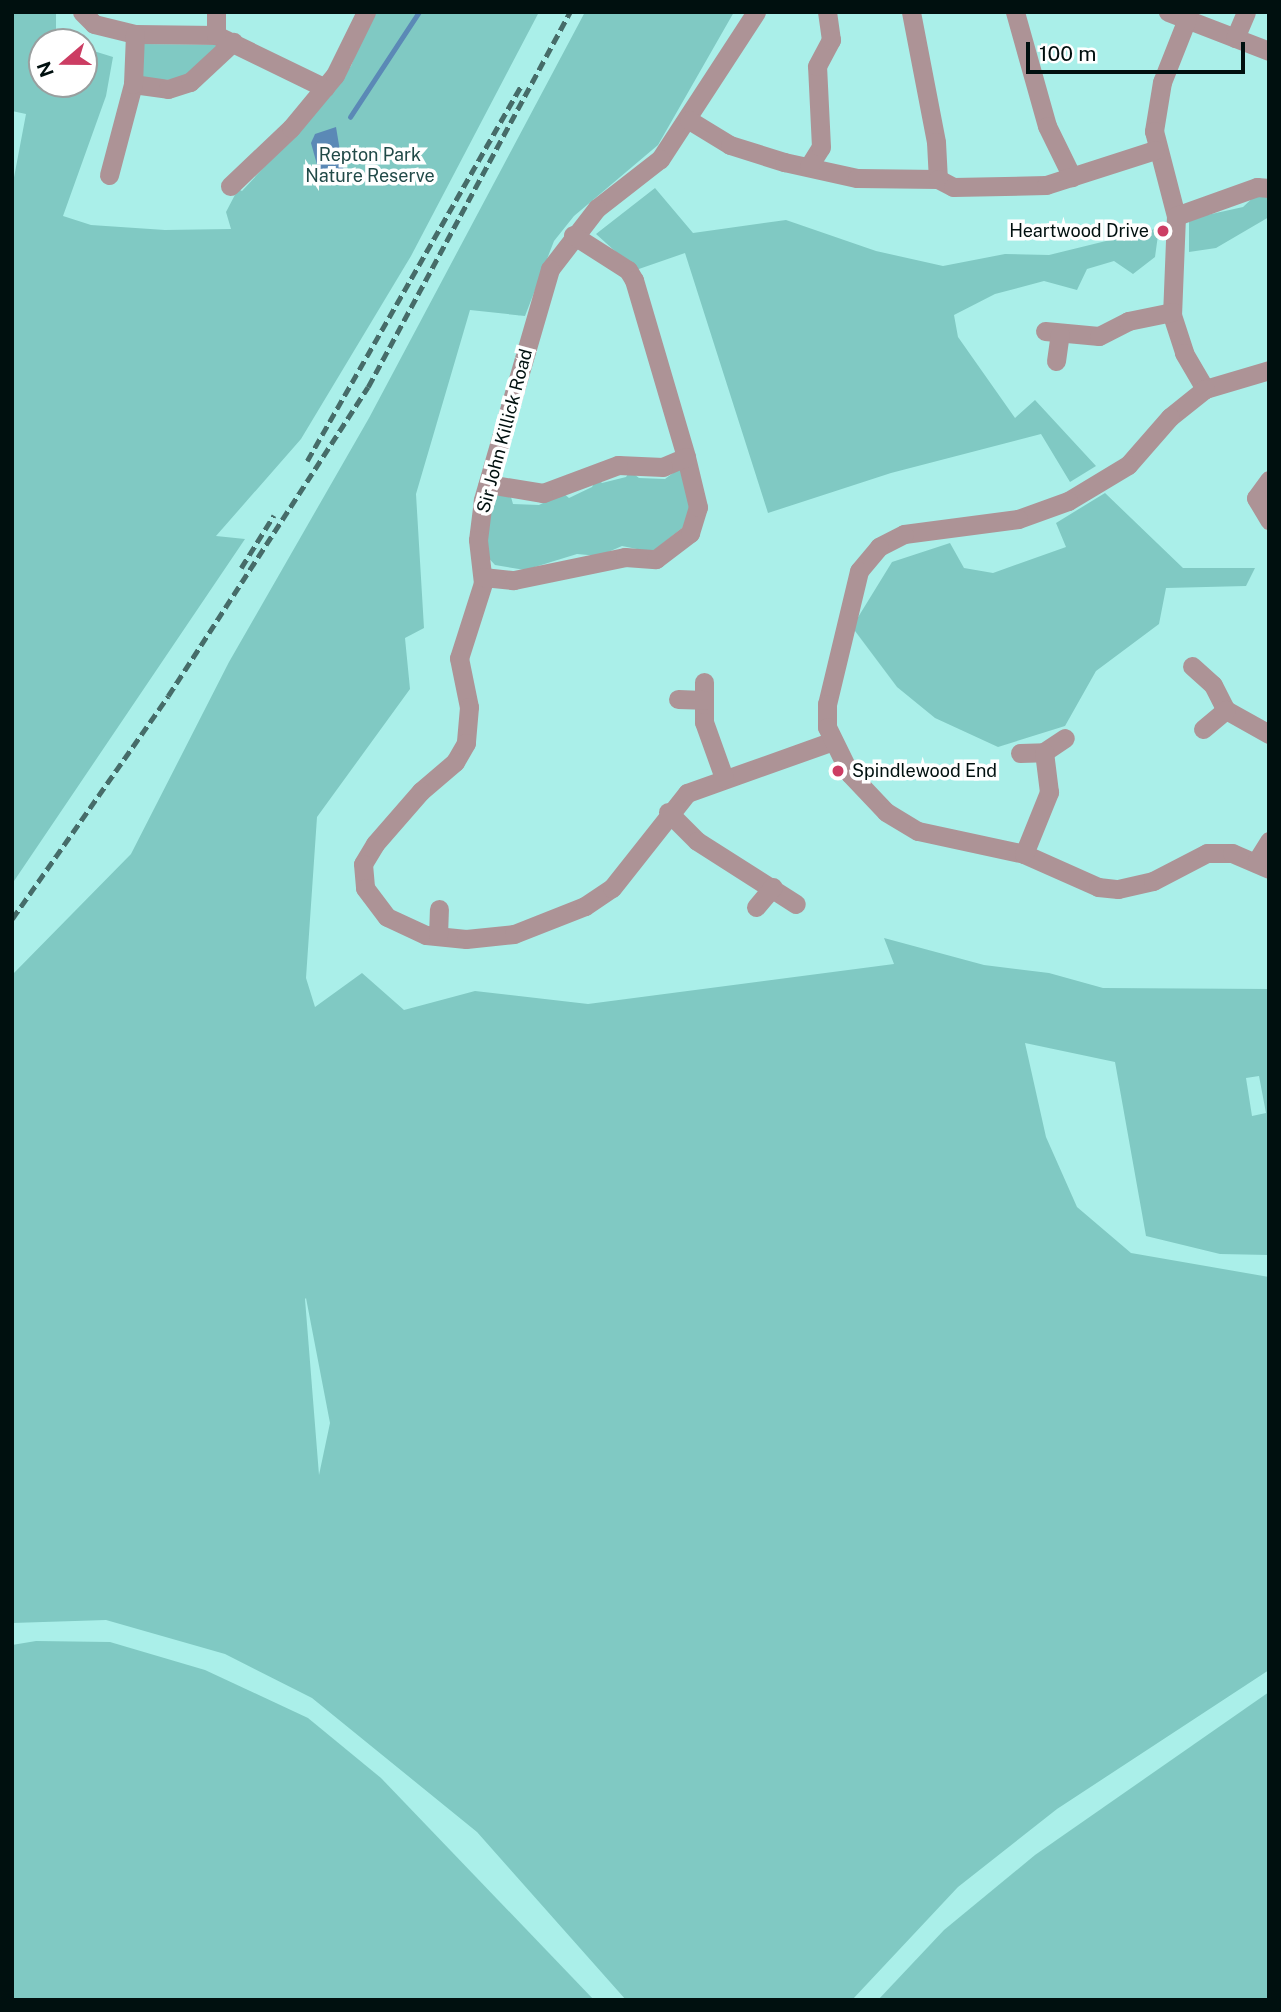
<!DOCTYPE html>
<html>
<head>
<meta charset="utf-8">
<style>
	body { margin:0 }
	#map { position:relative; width:1281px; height:2012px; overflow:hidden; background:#aaefe9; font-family:"Public Sans",sans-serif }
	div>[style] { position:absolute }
	.green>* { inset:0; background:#80c9c3 }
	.water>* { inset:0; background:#5b89b6 }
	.stream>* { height:4.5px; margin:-2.25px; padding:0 2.25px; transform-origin:2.25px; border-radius:2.25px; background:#5b89b6 }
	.minor>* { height:19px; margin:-9.5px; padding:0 9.5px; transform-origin:9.5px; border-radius:9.5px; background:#ad9396 }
	.rail>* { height:4.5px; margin-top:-2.25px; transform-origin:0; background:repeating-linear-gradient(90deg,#466c69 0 10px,transparent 0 15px) }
	.dots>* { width:19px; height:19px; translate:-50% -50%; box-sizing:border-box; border:4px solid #fff; border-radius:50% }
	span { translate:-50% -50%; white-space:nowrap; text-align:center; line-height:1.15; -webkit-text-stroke:7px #fff; paint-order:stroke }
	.park-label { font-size:18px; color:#214a48 }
	.poi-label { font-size:18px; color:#00100f }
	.right { translate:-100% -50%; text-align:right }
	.left { translate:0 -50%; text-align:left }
	.street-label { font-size:18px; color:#00100f }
	.frame { position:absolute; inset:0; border:14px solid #00100f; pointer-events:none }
	.north { position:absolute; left:28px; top:28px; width:70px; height:70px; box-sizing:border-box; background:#fff; border:2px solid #999f9f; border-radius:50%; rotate:250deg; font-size:19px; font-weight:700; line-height:28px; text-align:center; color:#00100f }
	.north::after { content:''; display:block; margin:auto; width:24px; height:32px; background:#cc3d63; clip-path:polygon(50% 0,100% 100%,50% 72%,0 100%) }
	.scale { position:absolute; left:1026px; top:42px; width:219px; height:32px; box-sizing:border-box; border:4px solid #00100f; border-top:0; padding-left:9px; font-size:21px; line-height:24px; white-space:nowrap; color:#00100f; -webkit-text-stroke:5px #fff; paint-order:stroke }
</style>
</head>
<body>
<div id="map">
	<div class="green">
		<div style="clip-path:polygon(12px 12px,56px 12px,56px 38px,67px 42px,42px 42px,42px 84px,84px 84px,84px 48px,113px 57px,106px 96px,63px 216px,91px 225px,165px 230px,231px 229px,226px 212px,238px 189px,242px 191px,280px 150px,351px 66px,372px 12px,539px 12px,411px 256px,301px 439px,216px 536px,245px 539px,12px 884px,12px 188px,26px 114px,12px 111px)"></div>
		<div style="clip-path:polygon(evenodd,585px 12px,734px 12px,658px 145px,574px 216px,554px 241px,525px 316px,470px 310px,416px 494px,424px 628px,405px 638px,410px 689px,317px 817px,306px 978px,315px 1007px,362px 973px,404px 1010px,475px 991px,588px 1004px,894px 964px,884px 938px,984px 965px,1049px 973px,1103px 988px,1269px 989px,1269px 1255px,1220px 1254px,1146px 1236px,1115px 1062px,1025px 1043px,1046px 1137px,1077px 1207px,1131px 1253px,1269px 1277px,1269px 1670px,1057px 1809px,958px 1887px,852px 2000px,626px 2000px,477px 1832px,312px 1698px,225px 1654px,106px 1620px,12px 1623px,12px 975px,131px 854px,229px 662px,369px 418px,585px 12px,1259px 1076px,1266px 1113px,1252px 1116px,1246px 1078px,1259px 1076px,585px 12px,306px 1298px,330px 1423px,319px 1475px,305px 1299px,306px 1298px)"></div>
		<div style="clip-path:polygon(142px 44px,215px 45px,219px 46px,184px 79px,143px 81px)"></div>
		<div style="clip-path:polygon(655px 188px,693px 233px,786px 220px,876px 251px,943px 266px,1005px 254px,1049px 255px,1159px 228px,1155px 257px,1133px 274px,1114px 261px,1087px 269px,1077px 290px,1044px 281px,995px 294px,954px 315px,958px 337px,1015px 418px,1035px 400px,1096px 466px,1070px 482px,1041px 434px,891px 473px,768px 513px,685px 253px,636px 270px,596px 234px)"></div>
		<div style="clip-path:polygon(1257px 194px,1269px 195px,1269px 217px,1216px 248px,1189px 252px,1189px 219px,1243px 207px)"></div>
		<div style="clip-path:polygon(681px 467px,692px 503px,687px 524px,652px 552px,622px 546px,599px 556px,577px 554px,525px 570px,495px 565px,484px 553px,486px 504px,496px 495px,511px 497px,513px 504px,539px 505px,563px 493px,569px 498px,592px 487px,597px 478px,602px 483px,626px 477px,630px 471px,639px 478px,665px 479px)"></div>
		<div style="clip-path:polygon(1105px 493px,1183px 568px,1255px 568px,1246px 586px,1166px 588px,1159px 624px,1096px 671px,1065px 726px,998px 747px,935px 718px,897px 687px,852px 627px,892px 562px,950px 543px,964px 568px,993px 573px,1066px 547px,1056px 523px)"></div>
		<div style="clip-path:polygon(36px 1641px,110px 1642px,205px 1670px,308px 1718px,381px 1778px,594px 2000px,12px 2000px,12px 1645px)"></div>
		<div style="clip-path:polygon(1269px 1692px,1269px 2000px,878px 2000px,944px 1930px,1035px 1855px)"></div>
	</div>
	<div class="water">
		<div style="clip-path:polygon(336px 127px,343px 169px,342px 177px,331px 183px,321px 179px,311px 143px,315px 134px)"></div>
	</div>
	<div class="stream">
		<div style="left:350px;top:117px;width:126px;rotate:-56.7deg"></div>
	</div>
	<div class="minor">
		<div style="left:82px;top:12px;width:17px;rotate:45deg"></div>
		<div style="left:94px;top:24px;width:42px;rotate:13.7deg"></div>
		<div style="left:135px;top:34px;width:81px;rotate:0.7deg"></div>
		<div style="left:216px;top:35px;width:121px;rotate:25.9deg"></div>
		<div style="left:756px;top:12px;width:176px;rotate:123.1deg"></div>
		<div style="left:660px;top:159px;width:80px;rotate:142.1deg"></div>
		<div style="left:597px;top:208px;width:77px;rotate:127.6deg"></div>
		<div style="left:550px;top:269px;width:241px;rotate:106.2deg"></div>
		<div style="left:483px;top:500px;width:40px;rotate:97.1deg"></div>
		<div style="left:478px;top:540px;width:43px;rotate:83.4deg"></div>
		<div style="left:483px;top:583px;width:79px;rotate:107.7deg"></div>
		<div style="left:459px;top:658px;width:50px;rotate:78.5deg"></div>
		<div style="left:469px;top:707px;width:36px;rotate:95deg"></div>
		<div style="left:466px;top:743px;width:22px;rotate:120deg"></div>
		<div style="left:455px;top:762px;width:45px;rotate:139.5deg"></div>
		<div style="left:421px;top:791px;width:70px;rotate:131deg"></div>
		<div style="left:375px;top:844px;width:23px;rotate:121deg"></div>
		<div style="left:363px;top:864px;width:24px;rotate:85deg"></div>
		<div style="left:365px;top:888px;width:36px;rotate:53deg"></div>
		<div style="left:387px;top:917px;width:43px;rotate:24.8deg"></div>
		<div style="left:426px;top:935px;width:40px;rotate:5.7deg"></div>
		<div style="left:466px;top:939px;width:48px;rotate:-5.9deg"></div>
		<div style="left:514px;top:934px;width:76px;rotate:-21.5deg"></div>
		<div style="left:585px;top:906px;width:32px;rotate:-34deg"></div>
		<div style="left:612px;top:888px;width:121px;rotate:-51.7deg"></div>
		<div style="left:687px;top:793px;width:155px;rotate:-19.6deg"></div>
		<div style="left:911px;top:12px;width:132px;rotate:79.1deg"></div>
		<div style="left:936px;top:142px;width:37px;rotate:87deg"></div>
		<div style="left:1015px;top:12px;width:118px;rotate:74.3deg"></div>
		<div style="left:1047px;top:126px;width:57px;rotate:63.9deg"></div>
		<div style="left:1168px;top:12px;width:108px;rotate:21.1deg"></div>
		<div style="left:1187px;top:19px;width:68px;rotate:111.6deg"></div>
		<div style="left:1162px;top:82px;width:50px;rotate:99.3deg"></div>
		<div style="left:1154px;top:131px;width:88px;rotate:75.5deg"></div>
		<div style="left:1176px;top:216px;width:99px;rotate:92.3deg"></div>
		<div style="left:1172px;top:315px;width:40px;rotate:72deg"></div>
		<div style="left:1184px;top:353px;width:42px;rotate:59.7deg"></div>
		<div style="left:216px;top:35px;width:23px;rotate:-90deg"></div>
		<div style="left:1235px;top:38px;width:28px;rotate:-67deg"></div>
		<div style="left:133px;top:84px;width:35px;rotate:8deg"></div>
		<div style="left:168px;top:89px;width:23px;rotate:-18deg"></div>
		<div style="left:190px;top:82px;width:59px;rotate:-42.9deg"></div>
		<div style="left:689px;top:120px;width:48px;rotate:31.4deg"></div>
		<div style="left:730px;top:145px;width:57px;rotate:17.5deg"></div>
		<div style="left:784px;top:162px;width:75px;rotate:12.4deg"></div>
		<div style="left:857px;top:178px;width:81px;rotate:0.7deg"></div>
		<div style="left:938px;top:179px;width:17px;rotate:28deg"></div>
		<div style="left:953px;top:187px;width:93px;rotate:-1.2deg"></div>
		<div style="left:1046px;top:185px;width:114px;rotate:-17.8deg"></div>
		<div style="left:809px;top:166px;width:22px;rotate:-58deg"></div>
		<div style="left:821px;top:147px;width:81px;rotate:-92.8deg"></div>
		<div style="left:817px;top:66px;width:30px;rotate:-62deg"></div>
		<div style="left:831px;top:40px;width:28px;rotate:-98deg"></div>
		<div style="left:109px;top:175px;width:94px;rotate:-75.2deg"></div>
		<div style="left:133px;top:84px;width:50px;rotate:-87.7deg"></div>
		<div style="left:230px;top:186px;width:84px;rotate:-43.6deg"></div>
		<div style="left:291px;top:128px;width:69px;rotate:-50.3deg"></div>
		<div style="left:335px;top:75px;width:70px;rotate:-63.8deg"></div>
		<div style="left:1176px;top:216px;width:86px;rotate:-19.7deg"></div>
		<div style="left:1257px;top:187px;width:12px;rotate:5deg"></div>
		<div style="left:573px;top:235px;width:65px;rotate:32.5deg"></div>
		<div style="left:628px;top:270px;width:12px;rotate:59deg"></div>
		<div style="left:634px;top:280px;width:184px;rotate:73.6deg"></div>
		<div style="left:1045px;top:331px;width:54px;rotate:5.3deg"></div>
		<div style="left:1099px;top:336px;width:33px;rotate:-27deg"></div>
		<div style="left:1128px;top:321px;width:45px;rotate:-11.6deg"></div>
		<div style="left:1056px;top:361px;width:27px;rotate:-82deg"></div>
		<div style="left:1269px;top:370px;width:67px;rotate:163.5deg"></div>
		<div style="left:1205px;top:389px;width:45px;rotate:141.3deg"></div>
		<div style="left:1170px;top:417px;width:64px;rotate:131.2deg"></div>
		<div style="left:1128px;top:465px;width:70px;rotate:149deg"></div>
		<div style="left:1068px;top:501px;width:53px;rotate:160.2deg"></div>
		<div style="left:1018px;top:519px;width:115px;rotate:172.5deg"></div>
		<div style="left:904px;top:534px;width:28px;rotate:153deg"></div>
		<div style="left:879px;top:547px;width:31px;rotate:130deg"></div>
		<div style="left:859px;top:571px;width:137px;rotate:103.5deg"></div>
		<div style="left:827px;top:704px;width:23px;rotate:90deg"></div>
		<div style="left:827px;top:727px;width:52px;rotate:63.9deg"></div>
		<div style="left:850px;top:774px;width:52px;rotate:46.5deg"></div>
		<div style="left:886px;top:812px;width:37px;rotate:31deg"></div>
		<div style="left:918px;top:831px;width:108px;rotate:12.2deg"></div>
		<div style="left:1024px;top:854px;width:81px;rotate:24deg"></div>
		<div style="left:1098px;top:887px;width:20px;rotate:6deg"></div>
		<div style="left:1118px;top:889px;width:36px;rotate:-13deg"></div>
		<div style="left:1153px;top:881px;width:61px;rotate:-27.4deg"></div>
		<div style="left:1207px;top:853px;width:25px"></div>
		<div style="left:1232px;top:853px;width:40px;rotate:23.4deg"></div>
		<div style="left:1269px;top:480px;width:22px;rotate:126deg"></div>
		<div style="left:1256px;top:498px;width:26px;rotate:59deg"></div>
		<div style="left:483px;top:577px;width:31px;rotate:6deg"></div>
		<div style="left:514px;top:580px;width:113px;rotate:-11.7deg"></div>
		<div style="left:625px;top:557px;width:31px;rotate:4deg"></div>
		<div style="left:656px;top:559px;width:43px;rotate:-37.4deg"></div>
		<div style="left:690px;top:533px;width:27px;rotate:-73deg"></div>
		<div style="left:698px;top:507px;width:51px;rotate:-103.5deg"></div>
		<div style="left:686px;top:457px;width:25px;rotate:157deg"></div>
		<div style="left:663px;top:467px;width:45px;rotate:-177.5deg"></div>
		<div style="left:618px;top:465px;width:80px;rotate:159.5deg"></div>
		<div style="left:543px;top:493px;width:56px;rotate:-170.7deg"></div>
		<div style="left:1192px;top:666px;width:28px;rotate:42deg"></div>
		<div style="left:1213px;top:685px;width:28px;rotate:63deg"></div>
		<div style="left:1226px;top:710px;width:49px;rotate:29.2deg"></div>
		<div style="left:704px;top:682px;width:40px;rotate:90deg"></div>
		<div style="left:704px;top:722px;width:59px;rotate:70.3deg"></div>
		<div style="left:678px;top:699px;width:25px;rotate:2deg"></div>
		<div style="left:1203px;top:729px;width:30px;rotate:-40deg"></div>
		<div style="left:1020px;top:753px;width:24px;rotate:-2deg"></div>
		<div style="left:1044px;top:752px;width:25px;rotate:-34deg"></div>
		<div style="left:668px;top:812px;width:41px;rotate:45deg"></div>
		<div style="left:697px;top:841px;width:117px;rotate:32.5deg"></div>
		<div style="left:1024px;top:854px;width:67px;rotate:-68deg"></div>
		<div style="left:1049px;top:792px;width:40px;rotate:-97.1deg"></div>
		<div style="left:1256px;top:862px;width:25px;rotate:-58deg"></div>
		<div style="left:756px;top:907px;width:26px;rotate:-50deg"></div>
		<div style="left:438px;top:936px;width:27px;rotate:-88deg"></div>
	</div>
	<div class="rail">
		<div style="left:307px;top:461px;width:434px;rotate:-60.3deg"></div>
		<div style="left:241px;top:568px;width:62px;rotate:-58.1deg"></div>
		<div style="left:12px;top:919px;width:272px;rotate:-55deg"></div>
		<div style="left:168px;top:696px;width:368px;rotate:-57.1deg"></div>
		<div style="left:368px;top:387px;width:426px;rotate:-61.7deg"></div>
	</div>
	<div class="dots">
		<div style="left:1163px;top:231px;background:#cc3d63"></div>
		<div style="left:838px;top:771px;background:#cc3d63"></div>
	</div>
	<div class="park-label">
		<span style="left:370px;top:166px">Repton Park<br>Nature Reserve</span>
	</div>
	<div class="poi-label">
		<span class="right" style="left:1149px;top:231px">Heartwood Drive</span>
		<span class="left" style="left:852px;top:771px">Spindlewood End</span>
	</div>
	<div class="street-label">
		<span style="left:505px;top:431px;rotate:-75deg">Sir John Killick Road</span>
	</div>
	<div class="frame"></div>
	<div class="north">N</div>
	<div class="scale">100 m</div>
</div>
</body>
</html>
